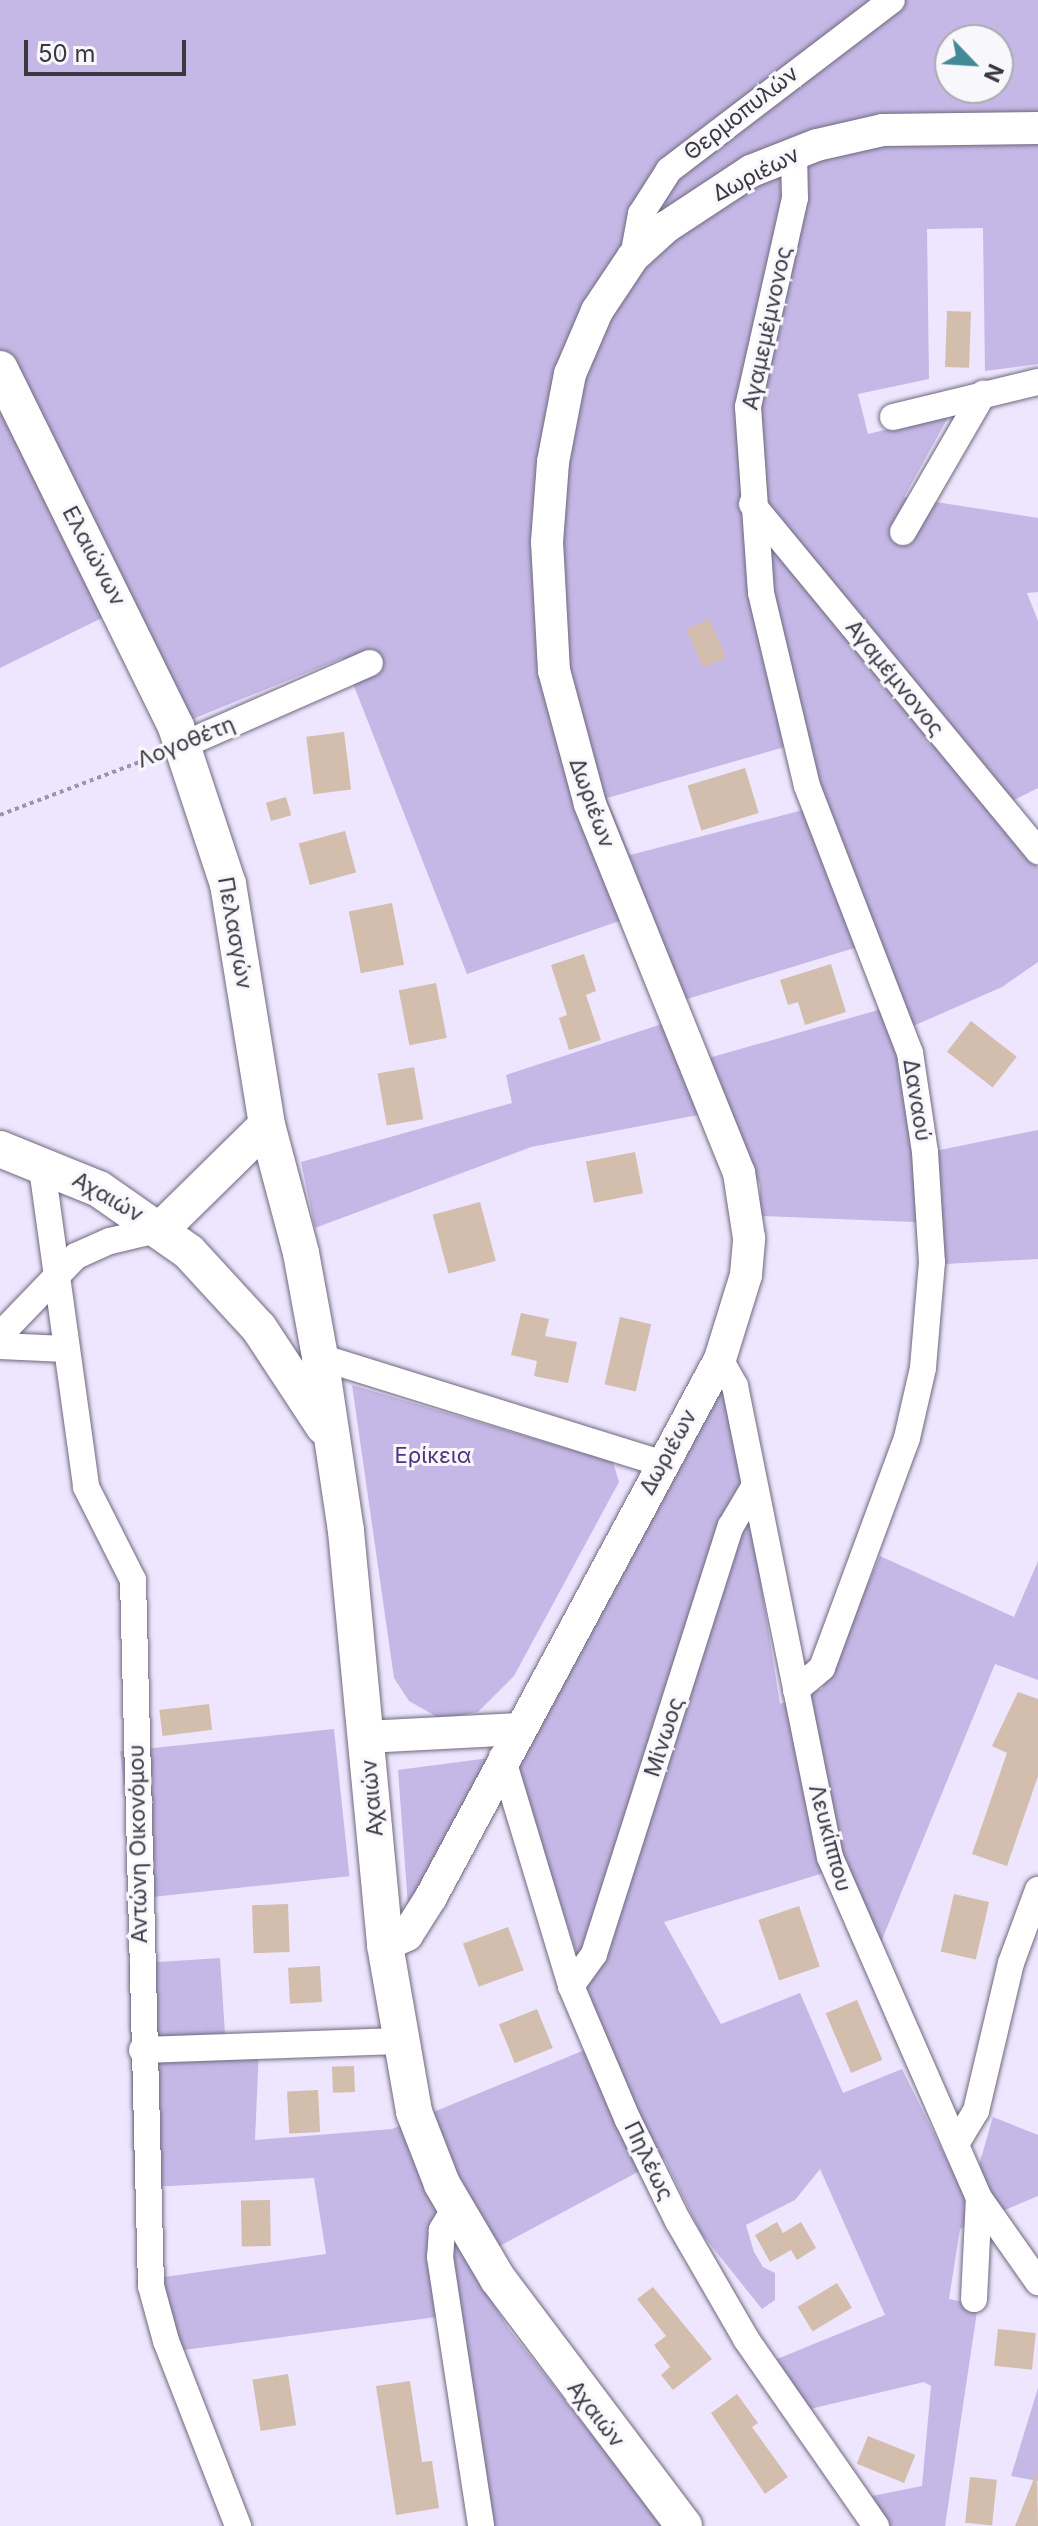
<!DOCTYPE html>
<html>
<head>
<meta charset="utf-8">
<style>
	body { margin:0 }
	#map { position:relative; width:1038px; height:2526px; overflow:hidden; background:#ede6fe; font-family:Inter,sans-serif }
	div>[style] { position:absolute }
	.green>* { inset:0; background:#c5b8e6; transform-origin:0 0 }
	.building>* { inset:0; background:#d3bdad; transform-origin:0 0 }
	.path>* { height:4px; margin-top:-2px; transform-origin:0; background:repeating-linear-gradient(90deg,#9a96a7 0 4px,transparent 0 8px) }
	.roads { filter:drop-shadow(0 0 2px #6f697e) drop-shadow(0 0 2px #6f697e) }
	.minor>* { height:26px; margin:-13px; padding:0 13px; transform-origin:13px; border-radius:13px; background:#fff }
	.tertiary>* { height:32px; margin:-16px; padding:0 16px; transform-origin:16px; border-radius:16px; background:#fff }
	.secondary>* { height:36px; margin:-18px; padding:0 18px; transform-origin:18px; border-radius:18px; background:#fff }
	span { translate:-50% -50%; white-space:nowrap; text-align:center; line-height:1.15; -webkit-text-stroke:6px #f8f7fc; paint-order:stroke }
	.street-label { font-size:22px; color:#3a3841 }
	.park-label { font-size:22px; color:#50327f }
	.north { position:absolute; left:934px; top:24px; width:80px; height:80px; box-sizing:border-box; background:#f8f7fc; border:2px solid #acabb1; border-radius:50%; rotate:115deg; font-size:22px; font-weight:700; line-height:32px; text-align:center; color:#3a3841 }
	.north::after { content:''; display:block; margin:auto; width:28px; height:36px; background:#448996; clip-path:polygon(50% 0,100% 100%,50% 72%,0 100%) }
	.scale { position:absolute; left:24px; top:40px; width:162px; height:36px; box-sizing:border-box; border:4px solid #3a3841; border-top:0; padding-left:10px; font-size:24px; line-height:28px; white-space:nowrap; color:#3a3841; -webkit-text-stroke:6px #f8f7fc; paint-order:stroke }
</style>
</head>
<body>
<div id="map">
	<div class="green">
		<div style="clip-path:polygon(evenodd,0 0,1038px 0,1038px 364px,985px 371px,983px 228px,927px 229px,929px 379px,858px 394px,868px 434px,950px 414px,904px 497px,1038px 518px,1038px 592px,1027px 593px,1038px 621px,1038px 788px,994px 810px,1038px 868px,1038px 962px,1002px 987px,895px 1034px,935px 1151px,1038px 1130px,1038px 1259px,945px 1264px,939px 1223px,760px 1216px,760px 1185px,724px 1110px,531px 1147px,315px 1228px,301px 1162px,512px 1103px,506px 1075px,665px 1023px,684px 1065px,903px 1003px,874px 942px,684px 1000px,651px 910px,467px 974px,343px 658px,161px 732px,110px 614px,0 668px,0 0,950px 40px,998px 40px,998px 88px,950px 88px,950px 40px,0 0,802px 742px,822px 805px,630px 855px,607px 798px,802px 742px)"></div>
		<div style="clip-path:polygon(352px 1385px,613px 1462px,619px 1482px,514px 1676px,478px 1712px,441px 1719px,409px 1701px,394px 1678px)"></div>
		<div style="clip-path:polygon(714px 1387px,725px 1396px,738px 1439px,780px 1704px,822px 1689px,880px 1556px,1014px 1617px,1038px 1561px,1038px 1680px,995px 1664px,881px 1942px,843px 1867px,664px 1922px,721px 2024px,800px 1993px,843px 2093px,902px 2069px,955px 2176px,979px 2165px,993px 2117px,1038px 2135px,1038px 2196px,960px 2229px,949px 2299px,978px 2305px,945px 2526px,890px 2526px,872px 2496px,922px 2486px,931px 2386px,924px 2382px,810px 2409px,777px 2359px,885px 2315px,820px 2169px,795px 2200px,746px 2225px,754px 2252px,763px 2267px,775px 2273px,775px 2300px,762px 2309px,701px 2233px,664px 2158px,468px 2263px,509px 2329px,664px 2526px,490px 2526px,460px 2314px,161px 2353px,136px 2281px,326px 2254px,314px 2178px,134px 2188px,129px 1964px,220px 1958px,226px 2049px,259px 2048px,255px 2140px,392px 2129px,587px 2049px,633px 2100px,602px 2033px,513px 1756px,408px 1906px,398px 1770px,512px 1755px)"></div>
		<div style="left:334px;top:1729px;width:148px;height:215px;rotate:84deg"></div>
		<div style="clip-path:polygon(1038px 2388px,1038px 2481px,1011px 2476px)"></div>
	</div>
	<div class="building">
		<div style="left:947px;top:311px;width:24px;height:56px;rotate:2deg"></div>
		<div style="left:709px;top:619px;width:42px;height:25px;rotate:66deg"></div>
		<div style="left:344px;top:732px;width:58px;height:38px;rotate:83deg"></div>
		<div style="left:745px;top:768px;width:47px;height:60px;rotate:73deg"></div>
		<div style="left:286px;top:797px;width:19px;height:21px;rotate:74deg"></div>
		<div style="left:345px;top:831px;width:43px;height:48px;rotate:75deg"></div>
		<div style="left:392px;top:903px;width:63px;height:44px;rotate:79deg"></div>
		<div style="clip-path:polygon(584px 954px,596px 991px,586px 995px,601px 1040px,569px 1050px,559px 1018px,567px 1015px,551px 965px)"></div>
		<div style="clip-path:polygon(831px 964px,846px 1012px,805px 1025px,798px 1002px,788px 1005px,780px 980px)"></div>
		<div style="left:436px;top:983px;width:56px;height:38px;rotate:79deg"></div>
		<div style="left:971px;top:1021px;width:58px;height:39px;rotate:38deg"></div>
		<div style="left:414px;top:1067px;width:53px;height:37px;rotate:80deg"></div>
		<div style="left:635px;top:1152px;width:42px;height:50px;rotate:79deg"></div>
		<div style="left:480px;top:1202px;width:61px;height:49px;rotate:75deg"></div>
		<div style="clip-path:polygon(521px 1313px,549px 1319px,545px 1336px,577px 1342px,568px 1383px,534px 1376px,537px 1361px,511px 1355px)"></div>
		<div style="left:620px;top:1317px;width:32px;height:69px;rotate:13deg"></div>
		<div style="clip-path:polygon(1018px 1692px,1038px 1699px,1038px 1776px,1007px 1866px,972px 1854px,1007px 1753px,992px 1746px)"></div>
		<div style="left:209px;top:1704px;width:26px;height:50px;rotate:83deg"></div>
		<div style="left:954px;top:1894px;width:36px;height:59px;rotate:13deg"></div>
		<div style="left:288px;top:1904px;width:48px;height:36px;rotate:88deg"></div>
		<div style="left:799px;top:1906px;width:64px;height:43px;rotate:71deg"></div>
		<div style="left:508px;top:1927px;width:46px;height:48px;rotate:70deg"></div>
		<div style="left:320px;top:1966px;width:36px;height:32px;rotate:87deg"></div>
		<div style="left:857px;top:2000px;width:65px;height:34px;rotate:67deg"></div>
		<div style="left:537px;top:2009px;width:42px;height:41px;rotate:68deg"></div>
		<div style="left:354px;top:2066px;width:26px;height:22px;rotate:88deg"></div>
		<div style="left:318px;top:2090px;width:42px;height:31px;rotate:87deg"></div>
		<div style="left:270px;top:2200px;width:46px;height:29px;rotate:89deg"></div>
		<div style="clip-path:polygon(777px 2222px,783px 2233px,801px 2222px,816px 2248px,797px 2260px,791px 2250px,770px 2262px,755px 2235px)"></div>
		<div style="left:837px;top:2283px;width:29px;height:46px;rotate:59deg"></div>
		<div style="clip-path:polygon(653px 2287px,712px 2359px,673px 2390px,661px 2375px,670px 2367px,654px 2345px,666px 2336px,637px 2299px)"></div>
		<div style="left:998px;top:2329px;width:38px;height:37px;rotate:6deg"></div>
		<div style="left:288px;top:2374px;width:52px;height:36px;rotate:81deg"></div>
		<div style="clip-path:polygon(410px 2381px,422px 2462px,432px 2461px,439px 2508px,396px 2515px,376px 2386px)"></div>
		<div style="clip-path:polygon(737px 2394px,758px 2423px,752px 2427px,788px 2477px,765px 2494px,711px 2413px)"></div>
		<div style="left:868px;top:2436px;width:51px;height:30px;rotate:22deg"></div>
		<div style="clip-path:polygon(1037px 2471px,1038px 2526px,1015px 2526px)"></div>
		<div style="left:970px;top:2477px;width:27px;height:46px;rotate:6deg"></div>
	</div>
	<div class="path">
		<div style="left:0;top:815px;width:166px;rotate:-20.8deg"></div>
	</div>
	<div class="roads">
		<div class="minor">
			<div style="left:794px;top:152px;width:46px;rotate:88.8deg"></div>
			<div style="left:795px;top:198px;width:214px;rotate:102.7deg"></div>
			<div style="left:748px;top:407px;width:186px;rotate:86deg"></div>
			<div style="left:761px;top:593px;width:198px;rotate:76.6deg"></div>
			<div style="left:807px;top:786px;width:286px;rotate:68.9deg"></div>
			<div style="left:910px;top:1053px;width:100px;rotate:81.4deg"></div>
			<div style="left:925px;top:1152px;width:110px;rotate:86.4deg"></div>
			<div style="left:932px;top:1262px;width:106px;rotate:94.9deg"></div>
			<div style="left:923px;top:1368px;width:72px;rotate:102.9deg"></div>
			<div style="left:907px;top:1438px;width:245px;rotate:110.3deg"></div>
			<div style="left:822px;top:1668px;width:34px;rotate:140deg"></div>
			<div style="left:633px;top:257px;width:44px;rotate:-79.5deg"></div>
			<div style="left:641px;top:214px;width:52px;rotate:-57.5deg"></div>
			<div style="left:669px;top:170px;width:280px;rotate:-37.3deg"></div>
			<div style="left:893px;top:417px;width:149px;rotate:-13.6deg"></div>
			<div style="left:752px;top:504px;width:450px;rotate:50.5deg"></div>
			<div style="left:903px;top:532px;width:160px;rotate:-59.9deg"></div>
			<div style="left:183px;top:745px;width:204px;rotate:-23.7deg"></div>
			<div style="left:41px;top:1161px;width:329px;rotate:82.1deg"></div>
			<div style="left:86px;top:1487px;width:104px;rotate:63.2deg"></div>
			<div style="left:133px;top:1580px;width:706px;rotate:88.54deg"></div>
			<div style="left:151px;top:2286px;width:57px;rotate:74.7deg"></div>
			<div style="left:166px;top:2341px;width:199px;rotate:68.7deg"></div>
			<div style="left:0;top:1335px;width:110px;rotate:-46.1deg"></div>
			<div style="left:76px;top:1256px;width:37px;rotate:-24deg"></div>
			<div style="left:110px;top:1241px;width:52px;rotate:-13.2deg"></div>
			<div style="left:0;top:1346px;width:65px;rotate:2.6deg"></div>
			<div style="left:320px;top:1357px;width:357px;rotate:17.3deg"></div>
			<div style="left:720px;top:1359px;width:31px;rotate:61deg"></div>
			<div style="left:735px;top:1386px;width:480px;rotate:78.6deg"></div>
			<div style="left:830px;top:1857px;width:372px;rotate:66.4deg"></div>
			<div style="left:979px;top:2198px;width:103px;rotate:54.9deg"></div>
			<div style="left:502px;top:1757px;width:239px;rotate:73.2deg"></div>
			<div style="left:571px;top:1986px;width:146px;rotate:67deg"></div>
			<div style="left:628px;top:2120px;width:113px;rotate:63.7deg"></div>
			<div style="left:678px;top:2221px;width:136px;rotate:60deg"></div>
			<div style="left:746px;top:2339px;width:228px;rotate:55.2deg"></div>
			<div style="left:571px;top:1986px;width:39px;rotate:-54deg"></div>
			<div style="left:594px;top:1954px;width:449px;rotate:-72.3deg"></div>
			<div style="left:731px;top:1526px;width:45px;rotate:-59.5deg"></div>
			<div style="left:142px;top:2050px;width:258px;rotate:-2deg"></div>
			<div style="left:956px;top:2144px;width:39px;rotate:-59deg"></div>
			<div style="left:976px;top:2111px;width:152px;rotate:-76.7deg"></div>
			<div style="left:1011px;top:1963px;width:78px;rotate:-69.7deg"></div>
			<div style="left:455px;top:2208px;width:26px;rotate:121deg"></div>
			<div style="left:442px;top:2230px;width:27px;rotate:94deg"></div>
			<div style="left:440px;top:2257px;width:272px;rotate:81.3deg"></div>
			<div style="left:974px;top:2299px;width:101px;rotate:-87.2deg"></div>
		</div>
		<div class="tertiary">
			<div style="left:367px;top:1737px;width:151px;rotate:-3deg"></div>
			<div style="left:385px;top:1945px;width:24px;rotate:-24deg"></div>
			<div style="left:407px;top:1935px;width:45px;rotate:-57.7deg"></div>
			<div style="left:431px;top:1897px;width:611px;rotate:-61.76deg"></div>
			<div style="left:720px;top:1359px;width:88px;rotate:-72.8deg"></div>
			<div style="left:746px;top:1275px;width:37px;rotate:-85deg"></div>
			<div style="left:749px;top:1238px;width:66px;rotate:-98.7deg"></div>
			<div style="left:739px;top:1173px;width:398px;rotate:-112deg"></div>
			<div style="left:590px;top:804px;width:138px;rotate:-105.1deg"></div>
			<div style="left:554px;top:671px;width:129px;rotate:-93.1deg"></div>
			<div style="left:547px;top:542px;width:80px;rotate:-85.7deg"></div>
			<div style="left:553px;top:462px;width:90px;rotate:-79.1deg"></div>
			<div style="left:570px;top:374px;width:69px;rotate:-66.8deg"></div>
			<div style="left:597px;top:311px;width:65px;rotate:-56.3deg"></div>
			<div style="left:633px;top:257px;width:45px;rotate:-42.3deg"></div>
			<div style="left:666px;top:227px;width:102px;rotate:-33.4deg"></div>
			<div style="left:751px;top:171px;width:71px;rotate:-21.5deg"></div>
			<div style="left:817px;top:145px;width:68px;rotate:-12.8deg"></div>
			<div style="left:883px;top:130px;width:155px;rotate:-0.7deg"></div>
		</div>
		<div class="secondary">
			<div style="left:0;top:369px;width:399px;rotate:63.8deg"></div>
			<div style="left:176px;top:727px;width:165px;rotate:71.7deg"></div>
			<div style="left:228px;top:884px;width:244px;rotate:80.8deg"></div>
			<div style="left:267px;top:1125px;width:132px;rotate:75.1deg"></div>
			<div style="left:301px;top:1253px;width:106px;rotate:79.6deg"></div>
			<div style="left:320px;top:1357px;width:176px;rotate:81.5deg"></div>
			<div style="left:346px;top:1531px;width:416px;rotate:84.6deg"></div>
			<div style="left:385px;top:1945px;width:169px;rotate:80.1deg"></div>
			<div style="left:414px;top:2112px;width:77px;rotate:68.7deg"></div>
			<div style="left:442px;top:2184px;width:110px;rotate:59.5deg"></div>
			<div style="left:498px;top:2279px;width:309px;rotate:53deg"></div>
			<div style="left:0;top:1149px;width:107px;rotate:22deg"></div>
			<div style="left:99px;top:1189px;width:110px;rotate:35deg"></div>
			<div style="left:189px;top:1252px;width:103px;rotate:47.4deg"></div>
			<div style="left:259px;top:1328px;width:118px;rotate:56.7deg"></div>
			<div style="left:161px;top:1229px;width:148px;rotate:-44.5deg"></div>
		</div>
	</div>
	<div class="street-label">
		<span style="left:741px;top:113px;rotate:-38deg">Θερμοπυλών</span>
		<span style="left:756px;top:174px;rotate:-27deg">Δωριέων</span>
		<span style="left:767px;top:328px;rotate:-78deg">Αγαμεμέμνονος</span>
		<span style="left:94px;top:556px;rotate:62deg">Ελαιώνων</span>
		<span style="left:895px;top:678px;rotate:51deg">Αγαμέμνονος</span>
		<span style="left:186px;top:742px;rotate:-22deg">Λογοθέτη</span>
		<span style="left:592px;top:803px;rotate:70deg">Δωριέων</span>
		<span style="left:235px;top:933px;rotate:80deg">Πελασγών</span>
		<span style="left:917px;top:1100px;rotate:81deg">Δαναού</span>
		<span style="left:108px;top:1197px;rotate:30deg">Αχαιών</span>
		<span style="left:668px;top:1452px;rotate:-61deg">Δωριέων</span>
		<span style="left:664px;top:1737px;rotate:-72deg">Μίνωος</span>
		<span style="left:372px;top:1798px;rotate:-95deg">Αχαιών</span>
		<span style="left:830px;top:1838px;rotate:75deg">Λευκίππου</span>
		<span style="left:138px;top:1844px;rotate:-91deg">Αντώνη Οικονόμου</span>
		<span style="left:649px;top:2161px;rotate:64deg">Πηλέως</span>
		<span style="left:596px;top:2414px;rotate:52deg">Αχαιών</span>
	</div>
	<div class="park-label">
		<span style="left:433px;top:1456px">Ερίκεια</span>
	</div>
	<div class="north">N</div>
	<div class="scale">50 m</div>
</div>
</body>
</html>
